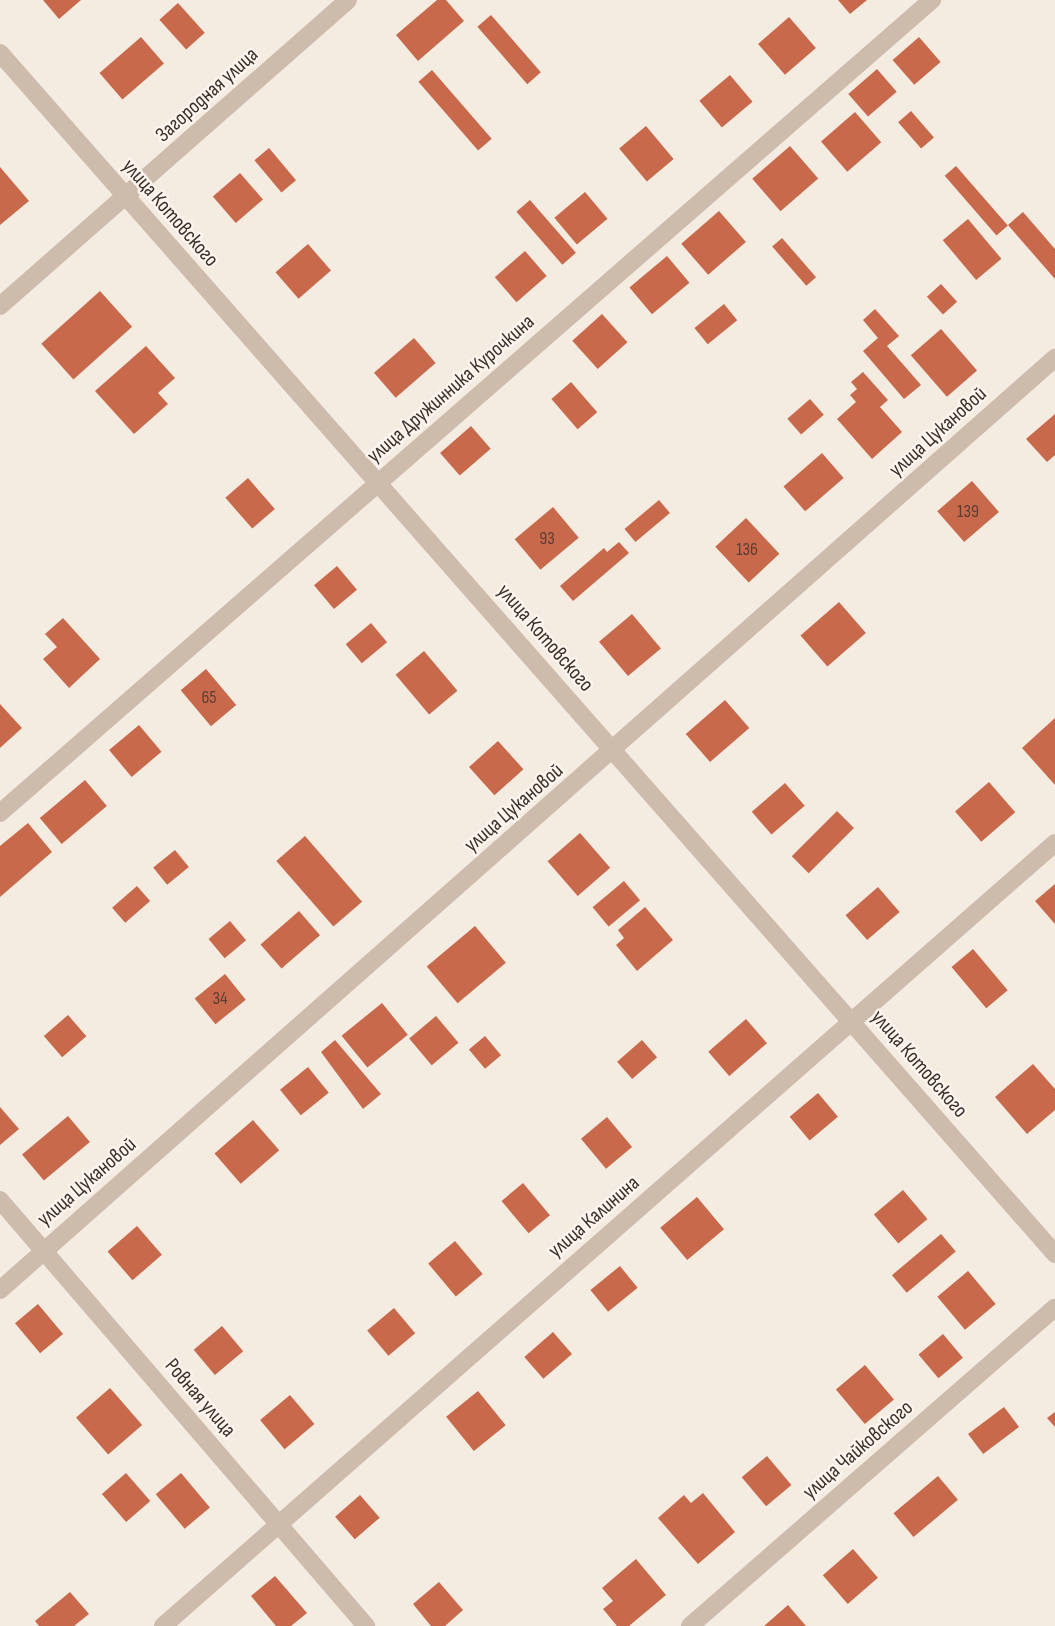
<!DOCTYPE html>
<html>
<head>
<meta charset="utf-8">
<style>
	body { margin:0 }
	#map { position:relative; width:1055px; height:1626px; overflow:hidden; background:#f4ebe1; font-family:"Sofia Sans Condensed",sans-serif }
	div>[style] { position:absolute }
	.building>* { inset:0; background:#c8694b; transform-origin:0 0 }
	.minor>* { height:18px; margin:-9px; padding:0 9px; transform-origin:9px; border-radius:9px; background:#cdbbac }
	span { translate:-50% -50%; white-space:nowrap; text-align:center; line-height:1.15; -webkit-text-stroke:5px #fbf5ee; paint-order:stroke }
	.number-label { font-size:18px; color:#5e3e33 }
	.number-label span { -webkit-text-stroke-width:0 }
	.street-label { font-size:21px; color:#3b302b }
</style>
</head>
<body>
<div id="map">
	<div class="building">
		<div style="clip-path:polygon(43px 0,81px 0,59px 19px)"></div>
		<div style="clip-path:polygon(437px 0,446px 0,464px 21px,418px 61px,396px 35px)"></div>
		<div style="clip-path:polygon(838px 0,867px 0,850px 14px)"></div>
		<div style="left:178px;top:3px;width:40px;height:25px;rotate:48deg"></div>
		<div style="left:491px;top:15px;width:76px;height:18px;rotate:49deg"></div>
		<div style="left:789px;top:17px;width:41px;height:41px;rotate:49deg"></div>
		<div style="left:141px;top:37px;width:35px;height:55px;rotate:49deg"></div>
		<div style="left:919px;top:37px;width:33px;height:35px;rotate:49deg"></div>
		<div style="left:877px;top:69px;width:30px;height:38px;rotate:49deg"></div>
		<div style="left:432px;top:70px;width:91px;height:18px;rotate:49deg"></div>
		<div style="left:730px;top:75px;width:35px;height:40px;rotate:50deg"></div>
		<div style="left:911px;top:111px;width:35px;height:17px;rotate:49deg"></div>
		<div style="left:855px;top:112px;width:40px;height:45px;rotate:49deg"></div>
		<div style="left:646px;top:126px;width:43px;height:35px;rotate:50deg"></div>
		<div style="left:790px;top:146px;width:43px;height:50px;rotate:49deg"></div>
		<div style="left:269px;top:148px;width:42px;height:19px;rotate:50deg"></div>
		<div style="left:956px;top:166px;width:79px;height:15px;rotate:49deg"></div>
		<div style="clip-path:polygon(0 167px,29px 201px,0 225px)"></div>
		<div style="left:240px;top:173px;width:35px;height:36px;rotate:49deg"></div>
		<div style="left:585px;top:192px;width:35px;height:40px;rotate:50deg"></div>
		<div style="left:530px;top:200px;width:70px;height:18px;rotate:49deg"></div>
		<div style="left:719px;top:211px;width:41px;height:50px;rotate:49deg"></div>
		<div style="clip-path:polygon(1023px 212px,1055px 249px,1055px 279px,1008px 225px)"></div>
		<div style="left:968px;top:219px;width:52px;height:33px;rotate:50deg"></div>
		<div style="left:782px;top:238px;width:52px;height:13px;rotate:49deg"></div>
		<div style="left:308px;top:244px;width:35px;height:43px;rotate:49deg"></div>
		<div style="left:525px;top:251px;width:33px;height:40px;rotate:49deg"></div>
		<div style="left:667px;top:256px;width:35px;height:49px;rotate:50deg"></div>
		<div style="left:941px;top:284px;width:24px;height:19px;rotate:48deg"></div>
		<div style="left:100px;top:291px;width:48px;height:79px;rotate:48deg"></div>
		<div style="left:724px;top:304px;width:21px;height:38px;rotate:51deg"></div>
		<div style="clip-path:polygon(875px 309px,899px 336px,887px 346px,921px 385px,904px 399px,863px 351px,878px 338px,863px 320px)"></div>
		<div style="left:602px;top:314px;width:38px;height:40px;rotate:48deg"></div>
		<div style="left:941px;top:329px;width:55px;height:40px;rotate:49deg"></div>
		<div style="left:414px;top:338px;width:33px;height:53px;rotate:49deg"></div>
		<div style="clip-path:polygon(146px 346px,175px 378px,158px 393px,168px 404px,134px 434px,95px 391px)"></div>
		<div style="clip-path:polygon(863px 372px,888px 400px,880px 407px,902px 432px,872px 459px,837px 419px,856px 402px,850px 395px,857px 389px,851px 382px)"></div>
		<div style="left:571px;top:382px;width:40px;height:26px;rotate:49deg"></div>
		<div style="left:810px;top:399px;width:21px;height:30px;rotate:49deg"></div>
		<div style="clip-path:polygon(1055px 414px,1055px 455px,1047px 462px,1026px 439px)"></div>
		<div style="left:471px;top:426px;width:30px;height:41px;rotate:49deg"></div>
		<div style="left:822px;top:453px;width:33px;height:51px;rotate:49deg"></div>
		<div style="left:248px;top:478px;width:41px;height:30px;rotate:49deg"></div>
		<div style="left:972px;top:481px;width:41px;height:46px;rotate:49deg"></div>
		<div style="left:659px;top:500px;width:17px;height:45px;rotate:50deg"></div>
		<div style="left:553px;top:507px;width:40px;height:50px;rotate:50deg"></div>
		<div style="left:746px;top:518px;width:49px;height:42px;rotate:47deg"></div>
		<div style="clip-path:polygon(619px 542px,629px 553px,573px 601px,560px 586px,604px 548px,607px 552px)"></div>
		<div style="left:337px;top:566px;width:31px;height:30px;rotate:50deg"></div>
		<div style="left:839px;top:602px;width:41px;height:51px;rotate:49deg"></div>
		<div style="left:632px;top:614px;width:45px;height:43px;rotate:50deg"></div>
		<div style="clip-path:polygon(63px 618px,100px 659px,69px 688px,43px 659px,57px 647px,45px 634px)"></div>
		<div style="left:371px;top:623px;width:25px;height:33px;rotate:50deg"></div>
		<div style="left:424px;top:651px;width:52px;height:37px;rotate:50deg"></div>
		<div style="left:206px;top:669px;width:47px;height:33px;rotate:50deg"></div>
		<div style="left:725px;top:700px;width:37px;height:52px;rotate:49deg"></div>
		<div style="clip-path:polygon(0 704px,22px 728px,0 748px)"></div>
		<div style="clip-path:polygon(1055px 718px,1055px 785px,1022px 748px)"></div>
		<div style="left:139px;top:725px;width:35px;height:39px;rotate:50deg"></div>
		<div style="left:498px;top:741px;width:38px;height:39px;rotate:48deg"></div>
		<div style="left:85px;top:780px;width:34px;height:59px;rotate:50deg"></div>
		<div style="left:989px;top:782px;width:40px;height:45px;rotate:49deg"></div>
		<div style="left:785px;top:783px;width:30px;height:44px;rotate:49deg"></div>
		<div style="left:837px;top:811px;width:24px;height:64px;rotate:45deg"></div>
		<div style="clip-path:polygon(28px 823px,52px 852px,0 897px,0 846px)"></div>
		<div style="left:580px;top:833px;width:46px;height:43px;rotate:49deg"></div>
		<div style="left:305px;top:836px;width:87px;height:38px;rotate:49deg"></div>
		<div style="left:175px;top:850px;width:22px;height:28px;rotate:51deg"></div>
		<div style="left:624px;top:881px;width:25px;height:41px;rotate:50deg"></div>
		<div style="clip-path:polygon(1055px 884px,1055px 924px,1035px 901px)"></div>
		<div style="left:137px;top:886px;width:20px;height:33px;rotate:49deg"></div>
		<div style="left:878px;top:887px;width:33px;height:43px;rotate:49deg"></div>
		<div style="clip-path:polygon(645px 907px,673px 940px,637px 971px,616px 945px,624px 938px,618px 930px)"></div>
		<div style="left:299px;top:911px;width:32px;height:51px;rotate:49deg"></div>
		<div style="left:230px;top:921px;width:25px;height:28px;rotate:50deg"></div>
		<div style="left:475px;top:926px;width:48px;height:63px;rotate:50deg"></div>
		<div style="left:973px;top:949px;width:54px;height:28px;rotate:50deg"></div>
		<div style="left:225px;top:974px;width:33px;height:39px;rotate:51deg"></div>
		<div style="left:382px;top:1003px;width:41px;height:52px;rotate:51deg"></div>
		<div style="left:68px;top:1015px;width:28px;height:32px;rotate:49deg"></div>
		<div style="left:436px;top:1016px;width:35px;height:35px;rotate:50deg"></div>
		<div style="left:746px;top:1019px;width:32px;height:50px;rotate:49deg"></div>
		<div style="left:485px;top:1036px;width:25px;height:21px;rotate:50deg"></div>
		<div style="clip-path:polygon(335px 1040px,381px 1094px,363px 1109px,321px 1052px)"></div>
		<div style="left:642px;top:1040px;width:23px;height:33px;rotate:49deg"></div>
		<div style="clip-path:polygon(1033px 1064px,1055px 1089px,1055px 1110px,1027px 1134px,995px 1097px)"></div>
		<div style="left:308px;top:1067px;width:33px;height:36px;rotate:51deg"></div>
		<div style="left:818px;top:1093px;width:31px;height:37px;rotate:50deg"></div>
		<div style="clip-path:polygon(0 1107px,19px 1129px,0 1145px)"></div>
		<div style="left:68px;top:1116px;width:34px;height:60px;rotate:50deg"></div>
		<div style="left:607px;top:1117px;width:39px;height:34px;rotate:50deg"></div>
		<div style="left:253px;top:1120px;width:40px;height:51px;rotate:49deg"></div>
		<div style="left:523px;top:1183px;width:42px;height:28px;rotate:50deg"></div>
		<div style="left:903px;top:1190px;width:38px;height:38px;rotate:50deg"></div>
		<div style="left:697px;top:1197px;width:42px;height:48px;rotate:50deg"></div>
		<div style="left:137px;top:1226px;width:38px;height:39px;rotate:49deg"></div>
		<div style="left:941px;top:1234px;width:23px;height:64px;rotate:50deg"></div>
		<div style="left:455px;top:1241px;width:43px;height:35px;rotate:50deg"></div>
		<div style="left:620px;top:1266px;width:28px;height:38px;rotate:51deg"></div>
		<div style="left:968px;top:1271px;width:43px;height:40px;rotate:50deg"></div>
		<div style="left:38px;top:1304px;width:39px;height:30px;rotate:50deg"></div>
		<div style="left:394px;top:1308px;width:33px;height:35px;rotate:50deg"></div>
		<div style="left:222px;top:1326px;width:33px;height:37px;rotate:50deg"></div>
		<div style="left:553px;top:1332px;width:29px;height:38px;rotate:49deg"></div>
		<div style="left:943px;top:1334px;width:31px;height:32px;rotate:50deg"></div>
		<div style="left:865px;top:1365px;width:45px;height:38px;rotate:50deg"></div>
		<div style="left:110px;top:1388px;width:49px;height:45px;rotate:49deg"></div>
		<div style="left:478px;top:1391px;width:44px;height:41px;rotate:51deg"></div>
		<div style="left:290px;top:1395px;width:38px;height:39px;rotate:50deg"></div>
		<div style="left:1004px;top:1407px;width:25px;height:45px;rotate:53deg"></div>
		<div style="clip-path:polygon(1055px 1412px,1055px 1427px,1047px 1418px)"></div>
		<div style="left:767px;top:1456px;width:38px;height:33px;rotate:50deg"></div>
		<div style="left:126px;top:1473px;width:37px;height:32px;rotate:49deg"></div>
		<div style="left:181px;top:1473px;width:45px;height:33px;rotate:50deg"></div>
		<div style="left:938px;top:1476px;width:31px;height:58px;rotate:50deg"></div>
		<div style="clip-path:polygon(703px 1493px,735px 1532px,698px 1564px,658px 1518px,684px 1495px,691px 1503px)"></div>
		<div style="left:360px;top:1495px;width:30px;height:33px;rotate:49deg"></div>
		<div style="left:853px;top:1549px;width:38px;height:40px;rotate:49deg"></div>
		<div style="clip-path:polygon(636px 1559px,666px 1595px,629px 1626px,617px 1626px,603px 1609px,613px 1601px,602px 1588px)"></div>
		<div style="clip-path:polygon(275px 1576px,307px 1613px,291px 1626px,276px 1626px,251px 1596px)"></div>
		<div style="clip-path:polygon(439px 1582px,463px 1610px,445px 1626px,431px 1626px,413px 1604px)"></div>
		<div style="clip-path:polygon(70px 1592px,89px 1614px,74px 1626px,39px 1626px,35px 1621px)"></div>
		<div style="clip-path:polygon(788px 1605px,806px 1626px,764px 1626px)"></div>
	</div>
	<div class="minor">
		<div style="left:0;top:53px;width:1599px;rotate:48.7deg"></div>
		<div style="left:0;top:306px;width:463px;rotate:-41.3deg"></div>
		<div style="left:0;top:813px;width:1237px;rotate:-41.1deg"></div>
		<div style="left:0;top:1200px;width:562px;rotate:49.33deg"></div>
		<div style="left:0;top:1290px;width:1408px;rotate:-41.46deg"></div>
		<div style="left:163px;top:1626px;width:1187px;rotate:-41.28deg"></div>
		<div style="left:690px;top:1626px;width:484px;rotate:-41.1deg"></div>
	</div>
	<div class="number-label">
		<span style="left:968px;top:512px">139</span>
		<span style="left:547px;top:539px">93</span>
		<span style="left:747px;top:550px">136</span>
		<span style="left:209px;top:698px">65</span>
		<span style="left:220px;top:999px">34</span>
	</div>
	<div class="street-label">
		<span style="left:207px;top:95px;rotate:-42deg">Загородная улица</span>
		<span style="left:170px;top:213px;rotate:49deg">улица Котовского</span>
		<span style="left:451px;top:389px;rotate:-41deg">улица Дружинника Курочкина</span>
		<span style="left:938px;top:432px;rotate:-42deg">улица Цукановой</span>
		<span style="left:545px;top:638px;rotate:49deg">улица Котовского</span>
		<span style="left:514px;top:808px;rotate:-41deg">улица Цукановой</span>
		<span style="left:919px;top:1064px;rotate:49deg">улица Котовского</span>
		<span style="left:87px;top:1182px;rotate:-41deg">улица Цукановой</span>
		<span style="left:594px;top:1217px;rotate:-41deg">улица Калинина</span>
		<span style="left:200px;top:1398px;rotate:49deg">Ровная улица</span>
		<span style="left:858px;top:1450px;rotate:-41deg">улица Чайковского</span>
	</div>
</div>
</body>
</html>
